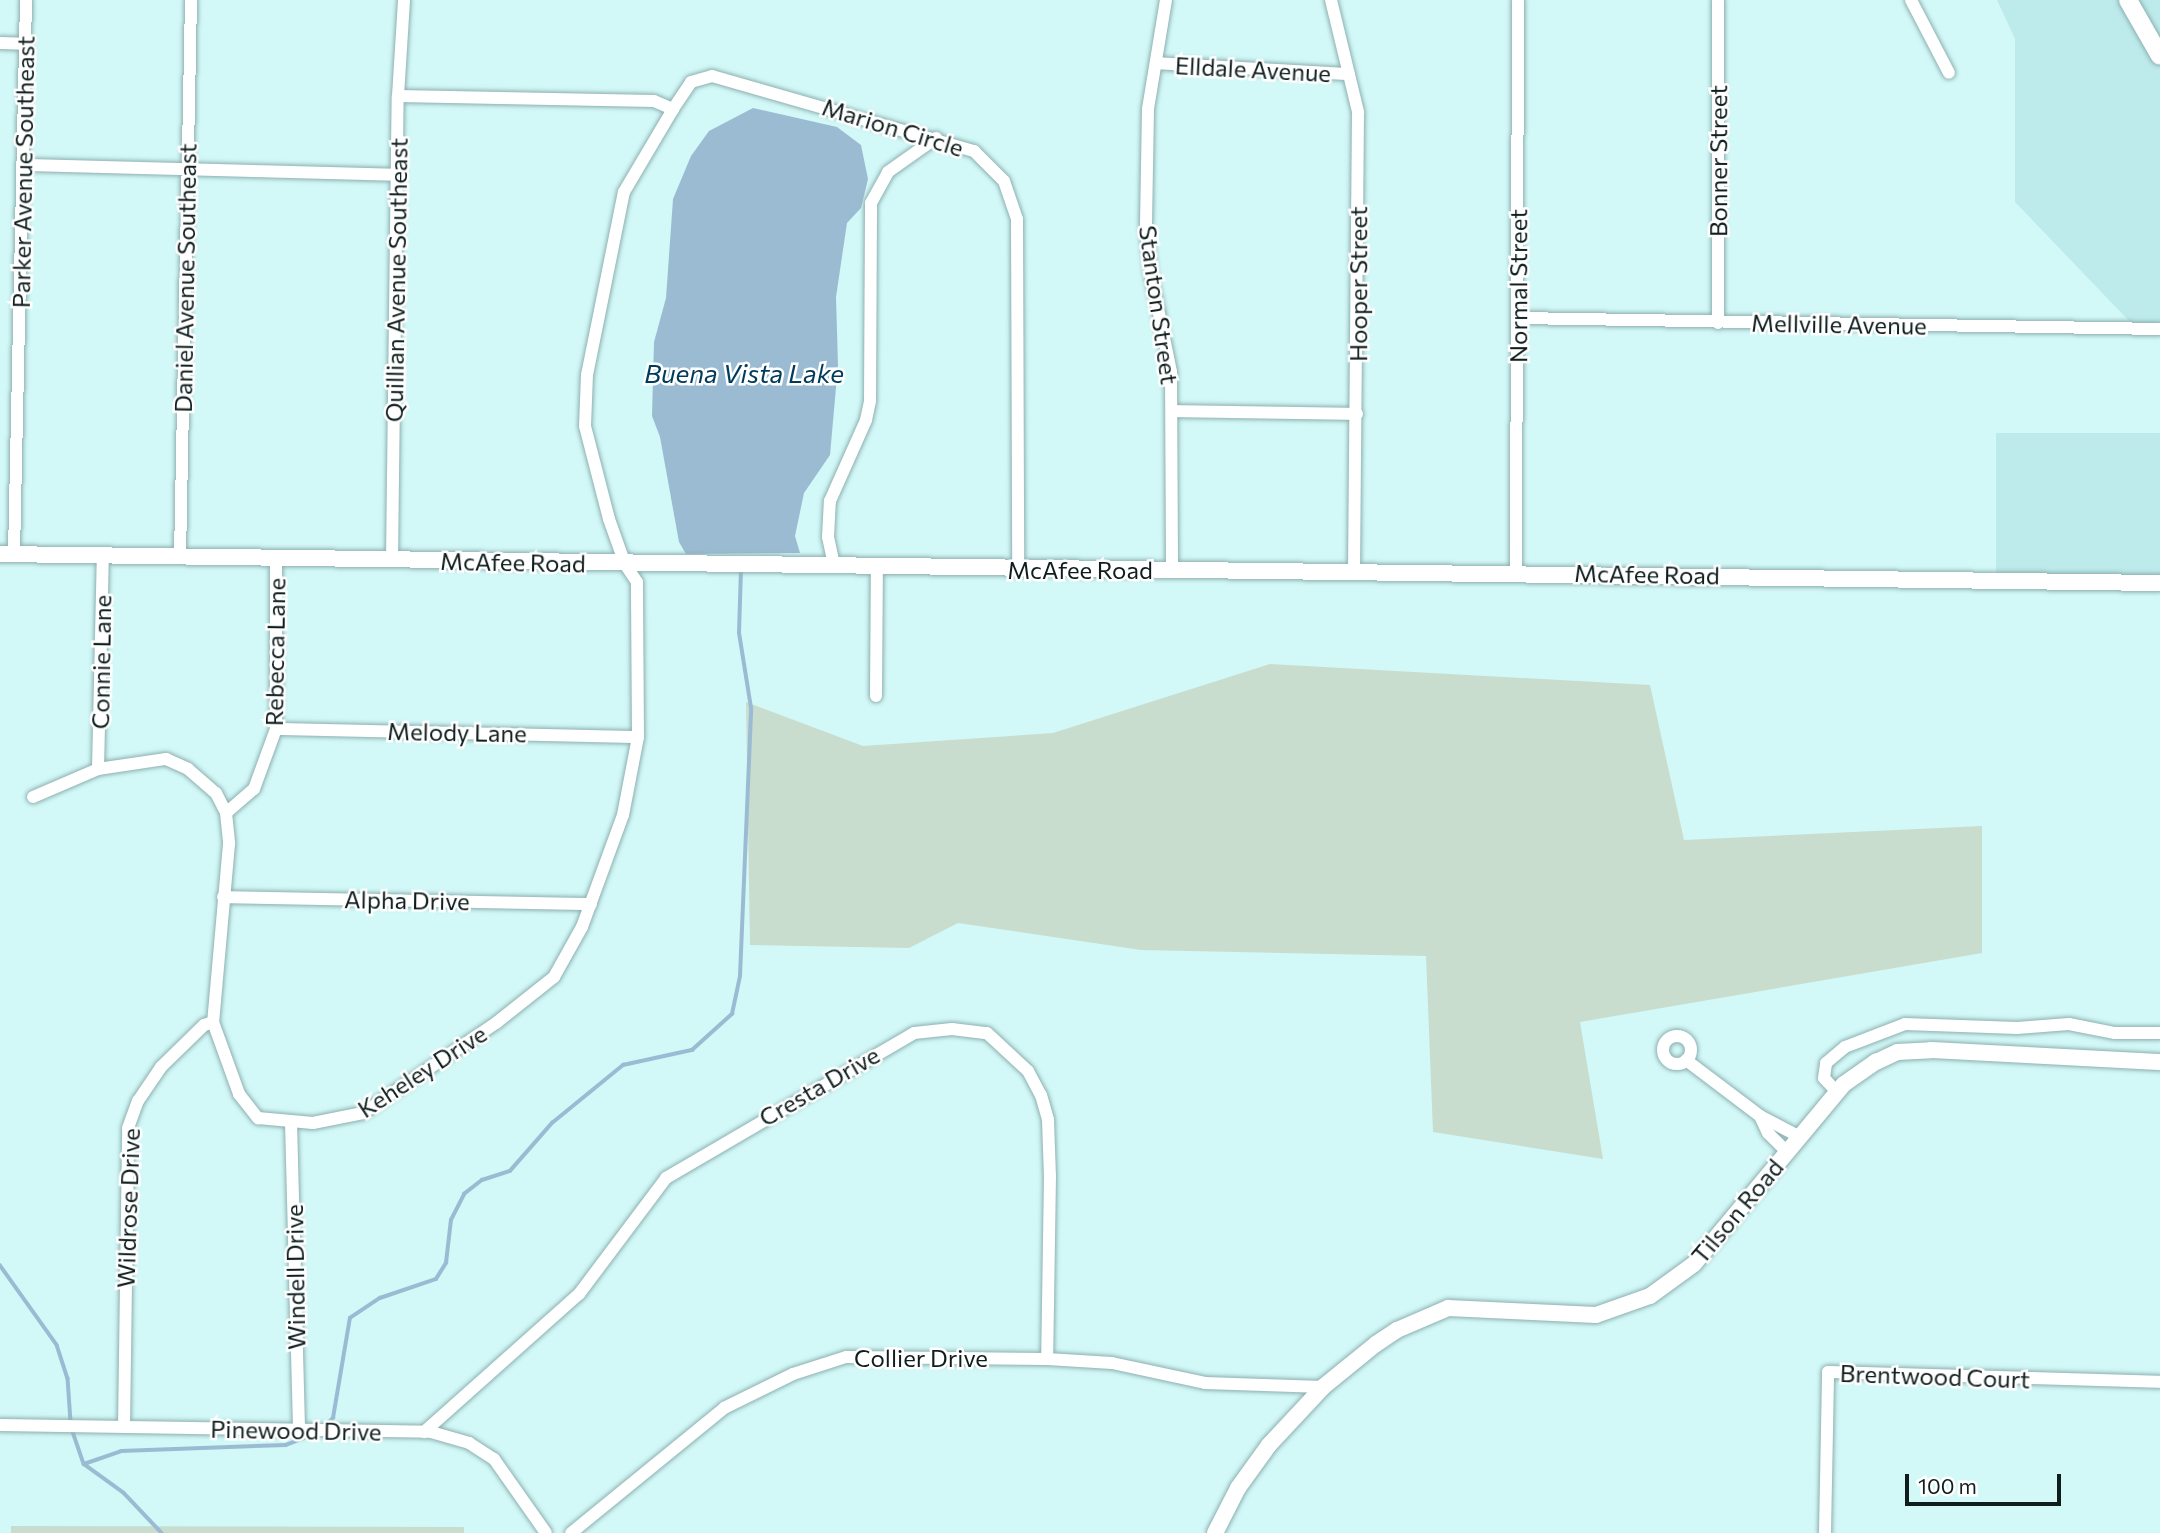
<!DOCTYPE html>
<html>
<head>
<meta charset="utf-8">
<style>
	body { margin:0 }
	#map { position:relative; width:2160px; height:1533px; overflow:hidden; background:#d3f8f8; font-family:Commissioner,sans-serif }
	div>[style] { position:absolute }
	.built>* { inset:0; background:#bdeaeb; transform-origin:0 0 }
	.green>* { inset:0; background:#c8ddcd }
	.water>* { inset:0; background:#9bbbd3 }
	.stream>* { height:3.5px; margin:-1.75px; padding:0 1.75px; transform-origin:1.75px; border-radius:1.75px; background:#9bbbd3 }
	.roads { filter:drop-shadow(0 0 2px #8db0b0) drop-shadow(0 0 2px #8db0b0) }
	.minor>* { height:12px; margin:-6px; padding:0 6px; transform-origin:6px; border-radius:6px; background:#fff }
	.minor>.ring { margin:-6px; padding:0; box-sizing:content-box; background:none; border:12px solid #fff; border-radius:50% }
	.tertiary>* { height:16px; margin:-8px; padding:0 8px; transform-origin:8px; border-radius:8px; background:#fff }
	.secondary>* { height:18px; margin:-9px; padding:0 9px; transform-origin:9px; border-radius:9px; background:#fff }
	span { translate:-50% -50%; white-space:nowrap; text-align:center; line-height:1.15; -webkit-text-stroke:5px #fff; paint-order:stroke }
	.street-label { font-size:24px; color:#0f1d1d }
	.water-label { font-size:26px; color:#003b5c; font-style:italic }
	.scale { position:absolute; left:1905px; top:1474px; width:156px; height:32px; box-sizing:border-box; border:4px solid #0f1d1d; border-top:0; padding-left:9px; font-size:21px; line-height:24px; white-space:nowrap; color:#0f1d1d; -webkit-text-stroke:5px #fff; paint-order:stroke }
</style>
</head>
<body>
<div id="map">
	<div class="built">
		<div style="clip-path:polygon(1997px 0,2160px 0,2160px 324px,2132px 324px,2015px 202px,2015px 39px)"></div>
		<div style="left:1996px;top:433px;width:164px;height:150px"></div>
	</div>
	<div class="green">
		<div style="clip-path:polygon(1270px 664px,1650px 685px,1684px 840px,1982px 826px,1982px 953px,1580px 1022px,1603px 1159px,1433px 1132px,1426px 956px,1141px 950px,958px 923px,909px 948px,750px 945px,746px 702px,863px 746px,1053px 733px)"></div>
		<div style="clip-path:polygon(11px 1526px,464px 1527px,464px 1533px,11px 1533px)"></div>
	</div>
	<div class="water">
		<div style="clip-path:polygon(753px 108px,837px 127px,861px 145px,868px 179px,861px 208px,847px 223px,836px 297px,838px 365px,830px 455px,804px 493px,795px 536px,800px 553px,686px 554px,679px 542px,660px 437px,652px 416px,654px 342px,666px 298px,673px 199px,691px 156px,709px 131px)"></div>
	</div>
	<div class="stream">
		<div style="left:0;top:1265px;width:98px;rotate:54.5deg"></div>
		<div style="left:57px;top:1345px;width:35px;rotate:72deg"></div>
		<div style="left:68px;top:1378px;width:44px;rotate:86.1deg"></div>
		<div style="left:324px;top:1427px;width:13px;rotate:-45deg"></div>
		<div style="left:333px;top:1418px;width:101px;rotate:-80.4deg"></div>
		<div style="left:350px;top:1318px;width:36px;rotate:-34deg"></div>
		<div style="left:380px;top:1298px;width:59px;rotate:-18.7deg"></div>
		<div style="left:436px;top:1279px;width:19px;rotate:-58deg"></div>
		<div style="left:446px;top:1263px;width:43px;rotate:-83.4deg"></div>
		<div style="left:451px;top:1220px;width:29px;rotate:-63deg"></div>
		<div style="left:464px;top:1194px;width:23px;rotate:-38deg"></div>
		<div style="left:482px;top:1180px;width:29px;rotate:-18deg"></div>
		<div style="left:510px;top:1171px;width:64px;rotate:-48.8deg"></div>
		<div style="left:552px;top:1123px;width:92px;rotate:-39.2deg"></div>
		<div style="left:623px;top:1065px;width:71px;rotate:-12.3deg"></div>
		<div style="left:692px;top:1050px;width:54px;rotate:-42deg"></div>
		<div style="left:732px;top:1014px;width:39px;rotate:-78deg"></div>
		<div style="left:740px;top:976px;width:268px;rotate:-87.6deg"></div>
		<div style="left:751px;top:708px;width:76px;rotate:-99.1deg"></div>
		<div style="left:739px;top:633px;width:64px;rotate:-88.2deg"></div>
		<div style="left:72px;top:1429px;width:37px;rotate:71deg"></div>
		<div style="left:84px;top:1464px;width:49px;rotate:35.9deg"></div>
		<div style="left:124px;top:1493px;width:55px;rotate:46.5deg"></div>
		<div style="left:84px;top:1464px;width:39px;rotate:-19deg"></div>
		<div style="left:121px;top:1451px;width:165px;rotate:-2.1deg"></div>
		<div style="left:286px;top:1445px;width:28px;rotate:-21deg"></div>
	</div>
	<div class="roads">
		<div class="minor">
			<div style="left:1166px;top:0;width:110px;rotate:99.4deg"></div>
			<div style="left:1148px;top:109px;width:118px;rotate:91deg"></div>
			<div style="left:1146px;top:227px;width:48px;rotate:84.1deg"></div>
			<div style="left:1151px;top:275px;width:99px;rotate:78.3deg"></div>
			<div style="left:1171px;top:372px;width:199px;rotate:89.7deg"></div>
			<div style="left:1331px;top:0;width:115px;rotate:76.4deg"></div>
			<div style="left:1358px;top:112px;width:459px;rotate:90.5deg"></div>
			<div style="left:1911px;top:0;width:82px;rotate:62.5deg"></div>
			<div style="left:0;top:43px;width:25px;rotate:2deg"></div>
			<div style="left:1156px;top:63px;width:193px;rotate:3.3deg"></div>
			<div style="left:398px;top:96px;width:256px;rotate:1.1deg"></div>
			<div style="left:654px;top:101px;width:21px;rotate:23deg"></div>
			<div style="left:673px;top:109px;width:32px;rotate:-56deg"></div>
			<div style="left:691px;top:82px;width:22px;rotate:-16deg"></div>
			<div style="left:712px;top:76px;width:273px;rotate:16deg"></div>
			<div style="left:974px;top:151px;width:42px;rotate:45deg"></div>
			<div style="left:1004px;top:181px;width:40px;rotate:71.1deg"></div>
			<div style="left:1017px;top:219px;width:351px;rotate:89.8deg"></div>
			<div style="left:25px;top:165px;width:373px;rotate:1.5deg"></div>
			<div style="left:1518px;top:318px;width:642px;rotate:0.98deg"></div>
			<div style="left:1718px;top:323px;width:323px;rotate:-90deg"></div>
			<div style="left:1173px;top:411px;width:184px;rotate:0.9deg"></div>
			<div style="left:14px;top:554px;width:554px;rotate:-88.76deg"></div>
			<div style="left:180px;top:557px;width:557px;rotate:-88.87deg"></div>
			<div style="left:392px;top:559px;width:463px;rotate:-89.3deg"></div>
			<div style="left:398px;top:96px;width:96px;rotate:-86.4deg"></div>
			<div style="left:834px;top:565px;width:29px;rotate:-102deg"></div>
			<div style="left:828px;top:537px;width:36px;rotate:-87deg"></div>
			<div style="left:830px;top:501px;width:89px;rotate:-66deg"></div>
			<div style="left:866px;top:420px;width:19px;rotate:-78deg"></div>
			<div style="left:870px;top:401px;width:198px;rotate:-89.7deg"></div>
			<div style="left:871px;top:203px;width:35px;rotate:-61deg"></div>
			<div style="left:888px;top:172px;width:59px;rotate:-35.3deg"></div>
			<div style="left:1516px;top:572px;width:572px;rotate:-89.8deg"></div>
			<div style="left:876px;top:696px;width:130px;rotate:-89.6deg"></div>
			<div style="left:276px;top:729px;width:362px;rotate:1.3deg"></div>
			<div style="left:98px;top:769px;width:214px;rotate:-88.7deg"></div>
			<div style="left:33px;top:797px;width:71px;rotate:-23.3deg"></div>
			<div style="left:98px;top:769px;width:69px;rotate:-8.4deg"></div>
			<div style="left:166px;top:759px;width:24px;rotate:24deg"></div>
			<div style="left:188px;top:769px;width:37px;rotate:41deg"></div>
			<div style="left:216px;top:793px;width:22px;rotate:63deg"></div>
			<div style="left:226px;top:813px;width:31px;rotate:84deg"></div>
			<div style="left:229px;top:844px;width:179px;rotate:95.1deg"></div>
			<div style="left:213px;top:1022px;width:77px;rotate:70.1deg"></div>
			<div style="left:239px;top:1094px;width:31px;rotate:52deg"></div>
			<div style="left:258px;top:1118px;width:55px;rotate:5.2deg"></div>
			<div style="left:313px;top:1123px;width:51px;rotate:-11.3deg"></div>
			<div style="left:363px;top:1113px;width:161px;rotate:-34.1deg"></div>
			<div style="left:496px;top:1023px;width:74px;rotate:-38.4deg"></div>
			<div style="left:554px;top:977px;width:57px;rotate:-60.8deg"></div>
			<div style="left:582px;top:927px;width:119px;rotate:-69.9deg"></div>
			<div style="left:623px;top:815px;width:79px;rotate:-79.1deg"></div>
			<div style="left:638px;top:737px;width:155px;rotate:-90.4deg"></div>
			<div style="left:637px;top:582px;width:22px;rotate:-124deg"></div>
			<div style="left:625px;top:564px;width:48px;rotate:-109.6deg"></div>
			<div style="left:609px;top:519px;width:96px;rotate:-104.5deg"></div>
			<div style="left:585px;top:426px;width:51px;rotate:-87.8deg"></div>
			<div style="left:587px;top:375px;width:187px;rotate:-78.6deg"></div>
			<div style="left:624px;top:192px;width:96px;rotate:-59.4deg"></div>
			<div style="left:226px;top:813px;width:37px;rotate:-41deg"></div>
			<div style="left:254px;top:789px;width:64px;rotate:-69.9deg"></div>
			<div style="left:276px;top:729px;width:170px;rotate:-90deg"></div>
			<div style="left:223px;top:897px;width:368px;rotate:1.1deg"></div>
			<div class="ring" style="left:1663px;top:1036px;width:16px;height:16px"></div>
			<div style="left:1686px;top:1060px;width:93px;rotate:37.1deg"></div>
			<div style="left:1760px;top:1116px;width:45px;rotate:27.7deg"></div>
			<div style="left:1837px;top:1092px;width:19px;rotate:-133deg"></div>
			<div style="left:1824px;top:1078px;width:15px;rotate:-82deg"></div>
			<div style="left:1826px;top:1063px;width:25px;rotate:-40deg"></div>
			<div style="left:1845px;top:1047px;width:64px;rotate:-21deg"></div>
			<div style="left:1905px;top:1024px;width:112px;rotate:2deg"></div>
			<div style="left:2017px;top:1028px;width:52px;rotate:-4.4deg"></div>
			<div style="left:2069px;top:1024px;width:47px;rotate:11.1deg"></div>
			<div style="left:2115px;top:1033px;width:45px"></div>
			<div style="left:1760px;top:1116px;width:19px;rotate:65deg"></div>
			<div style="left:1768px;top:1133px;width:27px;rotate:45deg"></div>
			<div style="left:291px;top:1122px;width:310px;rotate:88.5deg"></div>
			<div style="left:0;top:1425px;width:431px;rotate:0.9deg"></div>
			<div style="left:431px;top:1432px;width:40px;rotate:16deg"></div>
			<div style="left:469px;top:1443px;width:30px;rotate:33deg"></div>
			<div style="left:494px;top:1459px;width:90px;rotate:54.9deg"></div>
			<div style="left:124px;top:1427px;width:299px;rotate:-89.2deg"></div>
			<div style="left:128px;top:1128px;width:29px;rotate:-70deg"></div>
			<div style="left:138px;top:1101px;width:41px;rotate:-55.9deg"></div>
			<div style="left:161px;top:1067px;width:60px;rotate:-44.3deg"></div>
			<div style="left:204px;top:1025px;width:9px;rotate:-18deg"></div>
			<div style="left:424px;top:1432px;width:208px;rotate:-41.7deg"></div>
			<div style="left:579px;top:1294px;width:145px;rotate:-53.1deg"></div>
			<div style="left:666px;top:1178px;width:287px;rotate:-30.3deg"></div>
			<div style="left:914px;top:1033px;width:38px;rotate:-6deg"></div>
			<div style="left:952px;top:1029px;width:35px;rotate:7deg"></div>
			<div style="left:987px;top:1033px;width:56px;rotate:42.8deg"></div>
			<div style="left:1028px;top:1071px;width:27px;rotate:62deg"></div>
			<div style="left:1041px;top:1095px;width:26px;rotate:74deg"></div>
			<div style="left:1048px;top:1120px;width:56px;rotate:88deg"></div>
			<div style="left:1050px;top:1176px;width:183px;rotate:90.9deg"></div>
			<div style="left:571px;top:1533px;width:198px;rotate:-39.2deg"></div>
			<div style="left:724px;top:1408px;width:77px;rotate:-26.2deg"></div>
			<div style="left:793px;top:1374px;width:56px;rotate:-17.8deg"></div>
			<div style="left:846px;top:1357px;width:201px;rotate:0.6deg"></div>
			<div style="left:1047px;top:1359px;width:65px;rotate:3.5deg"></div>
			<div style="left:1112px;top:1363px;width:95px;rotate:12.1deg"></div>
			<div style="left:1205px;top:1383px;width:118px;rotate:1.9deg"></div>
			<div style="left:1825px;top:1533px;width:161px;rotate:-88.9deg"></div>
			<div style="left:1828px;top:1372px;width:332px;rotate:1.7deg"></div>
		</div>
		<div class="tertiary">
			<div style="left:0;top:554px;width:2160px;rotate:0.77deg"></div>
			<div style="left:1215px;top:1533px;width:51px;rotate:-62.9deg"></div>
			<div style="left:1238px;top:1488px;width:53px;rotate:-54.2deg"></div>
			<div style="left:1269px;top:1445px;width:79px;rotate:-47deg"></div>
			<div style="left:1323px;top:1387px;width:68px;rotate:-39.1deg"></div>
			<div style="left:1376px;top:1344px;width:25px;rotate:-34deg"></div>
			<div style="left:1397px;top:1330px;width:56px;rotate:-23.3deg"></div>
			<div style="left:1448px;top:1308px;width:148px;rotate:2.7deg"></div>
			<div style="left:1596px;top:1315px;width:57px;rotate:-19.4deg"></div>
			<div style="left:1650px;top:1296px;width:54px;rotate:-36deg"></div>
			<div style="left:1694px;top:1264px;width:234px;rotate:-50.2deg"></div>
			<div style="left:1844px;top:1084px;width:39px;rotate:-35deg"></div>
			<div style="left:1876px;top:1062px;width:23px;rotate:-25deg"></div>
			<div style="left:1897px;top:1052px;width:34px;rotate:-3deg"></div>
			<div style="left:1931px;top:1050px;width:229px;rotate:3deg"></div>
		</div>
		<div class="secondary">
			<div style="left:2128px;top:0;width:64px;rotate:60.3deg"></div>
		</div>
	</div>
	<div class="street-label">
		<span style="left:1253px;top:69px;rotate:3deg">Elldale Avenue</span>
		<span style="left:893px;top:127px;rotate:17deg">Marion Circle</span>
		<span style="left:1718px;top:161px;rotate:-90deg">Bonner Street</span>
		<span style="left:23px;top:172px;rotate:-89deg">Parker Avenue Southeast</span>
		<span style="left:185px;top:278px;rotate:-89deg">Daniel Avenue Southeast</span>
		<span style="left:396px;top:280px;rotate:-89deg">Quillian Avenue Southeast</span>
		<span style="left:1358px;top:284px;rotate:-90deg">Hooper Street</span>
		<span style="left:1518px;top:286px;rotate:-90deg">Normal Street</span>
		<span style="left:1159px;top:305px;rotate:82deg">Stanton Street</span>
		<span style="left:1839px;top:324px;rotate:1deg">Mellville Avenue</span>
		<span style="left:513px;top:562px;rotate:1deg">McAfee Road</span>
		<span style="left:1080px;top:570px">McAfee Road</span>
		<span style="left:1647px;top:574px;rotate:1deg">McAfee Road</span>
		<span style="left:275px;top:652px;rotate:-89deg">Rebecca Lane</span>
		<span style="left:101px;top:662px;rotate:-89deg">Connie Lane</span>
		<span style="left:457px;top:732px;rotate:1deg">Melody Lane</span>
		<span style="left:407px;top:900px;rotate:1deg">Alpha Drive</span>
		<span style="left:422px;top:1071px;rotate:-33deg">Keheley Drive</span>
		<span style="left:819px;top:1086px;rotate:-30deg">Cresta Drive</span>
		<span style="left:128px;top:1208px;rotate:-88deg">Wildrose Drive</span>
		<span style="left:1737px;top:1211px;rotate:-50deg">Tilson Road</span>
		<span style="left:295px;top:1277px;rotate:-91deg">Windell Drive</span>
		<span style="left:921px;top:1358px">Collier Drive</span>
		<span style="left:1935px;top:1376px;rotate:2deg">Brentwood Court</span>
		<span style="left:296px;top:1430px;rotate:1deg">Pinewood Drive</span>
	</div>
	<div class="water-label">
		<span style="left:744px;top:373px">Buena Vista Lake</span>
	</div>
	<div class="scale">100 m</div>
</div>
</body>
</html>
